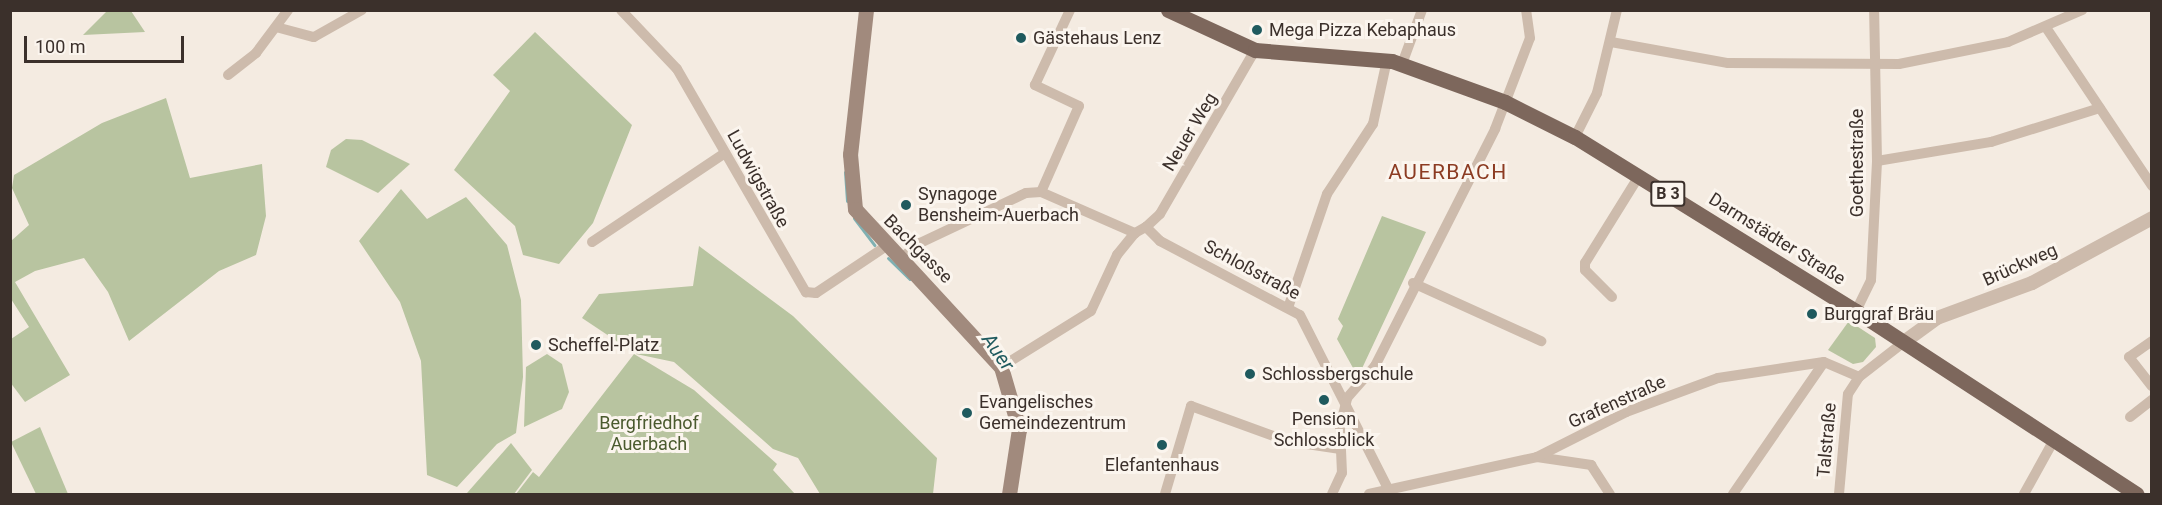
<!DOCTYPE html>
<html>
<head>
<meta charset="utf-8">
<style>
	body { margin:0 }
	#map { position:relative; width:2162px; height:505px; overflow:hidden; background:#f4ebe1; font-family:Roboto,sans-serif }
	div>[style] { position:absolute }
	.green>* { inset:0; background:#b8c4a0 }
	.stream>* { height:3px; margin:-1.5px; padding:0 1.5px; transform-origin:1.5px; border-radius:1.5px; background:#7fb0b2 }
	.minor>* { height:10px; margin:-5px; padding:0 5px; transform-origin:5px; border-radius:5px; background:#cdbbac }
	.tertiary>* { height:14px; margin:-7px; padding:0 7px; transform-origin:7px; border-radius:7px; background:#cdbbac }
	.secondary>* { height:15px; margin:-7.5px; padding:0 7.5px; transform-origin:7.5px; border-radius:7.5px; background:#a18a7d }
	.primary>* { height:15px; margin:-7.5px; padding:0 7.5px; transform-origin:7.5px; border-radius:7.5px; background:#7d675c }
	.dots>* { width:16px; height:16px; translate:-50% -50%; box-sizing:border-box; border:3px solid #fbf5ee; border-radius:50% }
	span { translate:-50% -50%; white-space:nowrap; text-align:center; line-height:1.15; -webkit-text-stroke:6px #fbf5ee; paint-order:stroke }
	.shield-label span { padding:2px 4px; background:#fbf5ee; border:2px solid; border-radius:4px; -webkit-text-stroke-width:0 }
	.shield-label { font-size:16px; color:#3b302b; font-weight:700 }
	.poi-label { font-size:18px; color:#3b302b }
	.left { translate:0 -50%; text-align:left }
	.street-label { font-size:18px; color:#3b302b }
	.park-label { font-size:18px; color:#4a5a2e }
	.water-label { font-size:20px; color:#1f5a5e; font-style:italic }
	.quarter-label { font-size:21px; color:#8c3b22; letter-spacing:1.5px }
	.frame { position:absolute; inset:0; border:12px solid #3b302b; pointer-events:none }
	.scale { position:absolute; left:24px; top:36px; width:160px; height:27px; box-sizing:border-box; border:3px solid #3b302b; border-top:0; padding-left:8px; font-size:18px; line-height:21px; white-space:nowrap; color:#3b302b; -webkit-text-stroke:4px #fbf5ee; paint-order:stroke }
</style>
</head>
<body>
<div id="map">
	<div class="green">
		<div style="clip-path:polygon(107px 11px,131px 11px,145px 32px,83px 35px)"></div>
		<div style="clip-path:polygon(535px 32px,632px 125px,593px 223px,559px 264px,523px 255px,515px 226px,454px 170px,510px 91px,493px 75px)"></div>
		<div style="clip-path:polygon(166px 98px,190px 178px,262px 164px,266px 216px,256px 255px,219px 271px,129px 341px,108px 292px,84px 258px,35px 271px,15px 282px,70px 375px,25px 402px,10px 382px,11px 339px,29px 327px,11px 299px,11px 241px,29px 225px,12px 188px,14px 175px,102px 123px)"></div>
		<div style="clip-path:polygon(346px 139px,362px 140px,410px 164px,378px 193px,326px 167px,331px 150px)"></div>
		<div style="clip-path:polygon(401px 189px,427px 219px,466px 197px,507px 245px,521px 300px,523px 377px,516px 433px,497px 444px,457px 487px,427px 475px,421px 361px,400px 302px,359px 241px)"></div>
		<div style="clip-path:polygon(1382px 216px,1426px 232px,1358px 377px,1337px 339px,1343px 326px,1338px 319px)"></div>
		<div style="clip-path:polygon(699px 246px,793px 316px,937px 458px,933px 494px,820px 494px,798px 458px,773px 449px,674px 362px,636px 354px,582px 318px,599px 294px,693px 286px)"></div>
		<div style="clip-path:polygon(1849px 321px,1875px 338px,1876px 347px,1863px 362px,1853px 364px,1828px 350px)"></div>
		<div style="clip-path:polygon(547px 354px,562px 364px,569px 392px,562px 409px,524px 427px,526px 367px)"></div>
		<div style="clip-path:polygon(634px 354px,694px 390px,777px 464px,773px 470px,795px 494px,516px 494px,533px 472px,539px 477px)"></div>
		<div style="clip-path:polygon(40px 427px,68px 494px,36px 494px,11px 442px)"></div>
		<div style="clip-path:polygon(511px 443px,532px 470px,514px 494px,467px 493px)"></div>
	</div>
	<div class="stream">
		<div style="left:845px;top:172px;width:29px;rotate:86deg"></div>
		<div style="left:854px;top:218px;width:34px;rotate:53deg"></div>
		<div style="left:888px;top:258px;width:30px;rotate:44deg"></div>
	</div>
	<div class="minor">
		<div style="left:621px;top:10px;width:81px;rotate:46.5deg"></div>
		<div style="left:677px;top:69px;width:258px;rotate:60deg"></div>
		<div style="left:806px;top:292px;width:10px;rotate:6deg"></div>
		<div style="left:816px;top:293px;width:83px;rotate:-33.7deg"></div>
		<div style="left:276px;top:27px;width:39px;rotate:15deg"></div>
		<div style="left:314px;top:37px;width:55px;rotate:-29.4deg"></div>
		<div style="left:2047px;top:29px;width:189px;rotate:56.2deg"></div>
		<div style="left:1611px;top:42px;width:119px;rotate:10.2deg"></div>
		<div style="left:1728px;top:63px;width:171px;rotate:0.3deg"></div>
		<div style="left:1899px;top:64px;width:111px;rotate:-11.4deg"></div>
		<div style="left:2008px;top:42px;width:81px;rotate:-23.4deg"></div>
		<div style="left:1402px;top:64px;width:58px;rotate:-69.7deg"></div>
		<div style="left:228px;top:75px;width:36px;rotate:-38deg"></div>
		<div style="left:256px;top:53px;width:54px;rotate:-53.3deg"></div>
		<div style="left:1575px;top:137px;width:49px;rotate:-63.4deg"></div>
		<div style="left:1597px;top:93px;width:85px;rotate:-76.5deg"></div>
		<div style="left:1877px;top:161px;width:116px;rotate:-9.5deg"></div>
		<div style="left:1991px;top:142px;width:114px;rotate:-17.3deg"></div>
		<div style="left:1041px;top:192px;width:94px;rotate:-66.2deg"></div>
		<div style="left:1079px;top:106px;width:49px;rotate:-154.5deg"></div>
		<div style="left:1035px;top:85px;width:83px;rotate:-65deg"></div>
		<div style="left:1146px;top:227px;width:19px;rotate:-43deg"></div>
		<div style="left:1160px;top:214px;width:190px;rotate:-59.9deg"></div>
		<div style="left:592px;top:242px;width:160px;rotate:-33.8deg"></div>
		<div style="left:899px;top:260px;width:27px;rotate:-39deg"></div>
		<div style="left:920px;top:243px;width:117px;rotate:-25.3deg"></div>
		<div style="left:1026px;top:193px;width:15px;rotate:-4deg"></div>
		<div style="left:1041px;top:192px;width:103px;rotate:23.6deg"></div>
		<div style="left:1135px;top:233px;width:13px;rotate:-29deg"></div>
		<div style="left:1146px;top:227px;width:20px;rotate:45deg"></div>
		<div style="left:1160px;top:241px;width:158px;rotate:27.9deg"></div>
		<div style="left:1300px;top:315px;width:201px;rotate:63.1deg"></div>
		<div style="left:1413px;top:283px;width:141px;rotate:24.4deg"></div>
		<div style="left:1612px;top:297px;width:38px;rotate:-135deg"></div>
		<div style="left:1585px;top:270px;width:7px;rotate:-90deg"></div>
		<div style="left:1585px;top:263px;width:102px;rotate:-58.2deg"></div>
		<div style="left:1289px;top:305px;width:117px;rotate:-71.1deg"></div>
		<div style="left:1327px;top:194px;width:84px;rotate:-56.7deg"></div>
		<div style="left:1373px;top:124px;width:66px;rotate:-77.7deg"></div>
		<div style="left:1856px;top:311px;width:34px;rotate:-64deg"></div>
		<div style="left:1871px;top:280px;width:119px;rotate:-87.1deg"></div>
		<div style="left:1877px;top:161px;width:151px;rotate:-91.1deg"></div>
		<div style="left:2152px;top:341px;width:28px;rotate:145deg"></div>
		<div style="left:2129px;top:357px;width:37px;rotate:52deg"></div>
		<div style="left:1001px;top:367px;width:106px;rotate:-31.9deg"></div>
		<div style="left:1091px;top:311px;width:62px;rotate:-65.1deg"></div>
		<div style="left:1117px;top:255px;width:28px;rotate:-51deg"></div>
		<div style="left:2130px;top:417px;width:28px;rotate:-38deg"></div>
		<div style="left:1537px;top:457px;width:55px;rotate:8.4deg"></div>
		<div style="left:1591px;top:465px;width:35px;rotate:57deg"></div>
		<div style="left:1165px;top:494px;width:92px;rotate:-73.5deg"></div>
		<div style="left:1191px;top:406px;width:102px;rotate:20deg"></div>
		<div style="left:1287px;top:441px;width:54px;rotate:8.6deg"></div>
		<div style="left:1332px;top:494px;width:23px;rotate:-65deg"></div>
		<div style="left:1342px;top:473px;width:46px;rotate:-92.5deg"></div>
		<div style="left:1340px;top:427px;width:30px;rotate:-76deg"></div>
		<div style="left:1347px;top:398px;width:43px;rotate:-48.8deg"></div>
		<div style="left:1375px;top:366px;width:266px;rotate:-63.1deg"></div>
		<div style="left:1495px;top:129px;width:97px;rotate:-69deg"></div>
		<div style="left:1530px;top:38px;width:28px;rotate:-98deg"></div>
		<div style="left:1369px;top:494px;width:172px;rotate:-12.4deg"></div>
		<div style="left:1537px;top:457px;width:100px;rotate:-26.8deg"></div>
		<div style="left:1626px;top:412px;width:98px;rotate:-20.3deg"></div>
		<div style="left:1718px;top:378px;width:107px;rotate:-8.6deg"></div>
		<div style="left:1824px;top:362px;width:38px;rotate:23deg"></div>
		<div style="left:1733px;top:494px;width:160px;rotate:-55.4deg"></div>
		<div style="left:1839px;top:494px;width:100px;rotate:-84.9deg"></div>
		<div style="left:1848px;top:394px;width:20px;rotate:-57deg"></div>
		<div style="left:1859px;top:377px;width:57px;rotate:-37.9deg"></div>
		<div style="left:2024px;top:494px;width:64px;rotate:-61deg"></div>
	</div>
	<div class="tertiary">
		<div style="left:1904px;top:342px;width:41px;rotate:-36deg"></div>
		<div style="left:1937px;top:318px;width:101px;rotate:-20.2deg"></div>
		<div style="left:2032px;top:283px;width:136px;rotate:-28.4deg"></div>
	</div>
	<div class="secondary">
		<div style="left:866px;top:10px;width:145px;rotate:96.3deg"></div>
		<div style="left:850px;top:154px;width:55px;rotate:84.8deg"></div>
		<div style="left:855px;top:209px;width:215px;rotate:47.3deg"></div>
		<div style="left:1001px;top:367px;width:65px;rotate:73.8deg"></div>
		<div style="left:1019px;top:429px;width:66px;rotate:98.7deg"></div>
	</div>
	<div class="primary">
		<div style="left:1168px;top:10px;width:96px;rotate:24.7deg"></div>
		<div style="left:1255px;top:50px;width:137px;rotate:4.6deg"></div>
		<div style="left:1392px;top:61px;width:120px;rotate:19.9deg"></div>
		<div style="left:1505px;top:102px;width:78px;rotate:26.6deg"></div>
		<div style="left:1575px;top:137px;width:331px;rotate:31.8deg"></div>
		<div style="left:1856px;top:311px;width:335px;rotate:33.1deg"></div>
	</div>
	<div class="dots">
		<div style="left:1257px;top:30px;background:#1f5a5e"></div>
		<div style="left:1021px;top:38px;background:#1f5a5e"></div>
		<div style="left:906px;top:205px;background:#1f5a5e"></div>
		<div style="left:1812px;top:314px;background:#1f5a5e"></div>
		<div style="left:536px;top:345px;background:#1f5a5e"></div>
		<div style="left:1250px;top:374px;background:#1f5a5e"></div>
		<div style="left:1324px;top:400px;background:#1f5a5e"></div>
		<div style="left:967px;top:413px;background:#1f5a5e"></div>
		<div style="left:1162px;top:445px;background:#1f5a5e"></div>
	</div>
	<div class="shield-label">
		<span style="left:1668px;top:194px">B 3</span>
	</div>
	<div class="poi-label">
		<span class="left" style="left:1269px;top:30px">Mega Pizza Kebaphaus</span>
		<span class="left" style="left:1033px;top:38px">Gästehaus Lenz</span>
		<span class="left" style="left:918px;top:205px">Synagoge<br>Bensheim-Auerbach</span>
		<span class="left" style="left:1824px;top:314px">Burggraf Bräu</span>
		<span class="left" style="left:548px;top:345px">Scheffel-Platz</span>
		<span class="left" style="left:1262px;top:374px">Schlossbergschule</span>
		<span class="left" style="left:979px;top:413px">Evangelisches<br>Gemeindezentrum</span>
		<span style="left:1324px;top:430px">Pension<br>Schlossblick</span>
		<span style="left:1162px;top:465px">Elefantenhaus</span>
	</div>
	<div class="street-label">
		<span style="left:1190px;top:132px;rotate:-59deg">Neuer Weg</span>
		<span style="left:1857px;top:163px;rotate:-90deg">Goethestraße</span>
		<span style="left:758px;top:179px;rotate:61deg">Ludwigstraße</span>
		<span style="left:1777px;top:239px;rotate:32deg">Darmstädter Straße</span>
		<span style="left:918px;top:249px;rotate:45deg">Bachgasse</span>
		<span style="left:2020px;top:265px;rotate:-24deg">Brückweg</span>
		<span style="left:1252px;top:270px;rotate:28deg">Schloßstraße</span>
		<span style="left:1617px;top:402px;rotate:-24deg">Grafenstraße</span>
		<span style="left:1827px;top:440px;rotate:-85deg">Talstraße</span>
	</div>
	<div class="park-label">
		<span style="left:649px;top:434px">Bergfriedhof<br>Auerbach</span>
	</div>
	<div class="water-label">
		<span style="left:998px;top:352px;rotate:55deg">Auer</span>
	</div>
	<div class="quarter-label">
		<span style="left:1448px;top:172px">AUERBACH</span>
	</div>
	<div class="frame"></div>
	<div class="scale">100 m</div>
</div>
</body>
</html>
